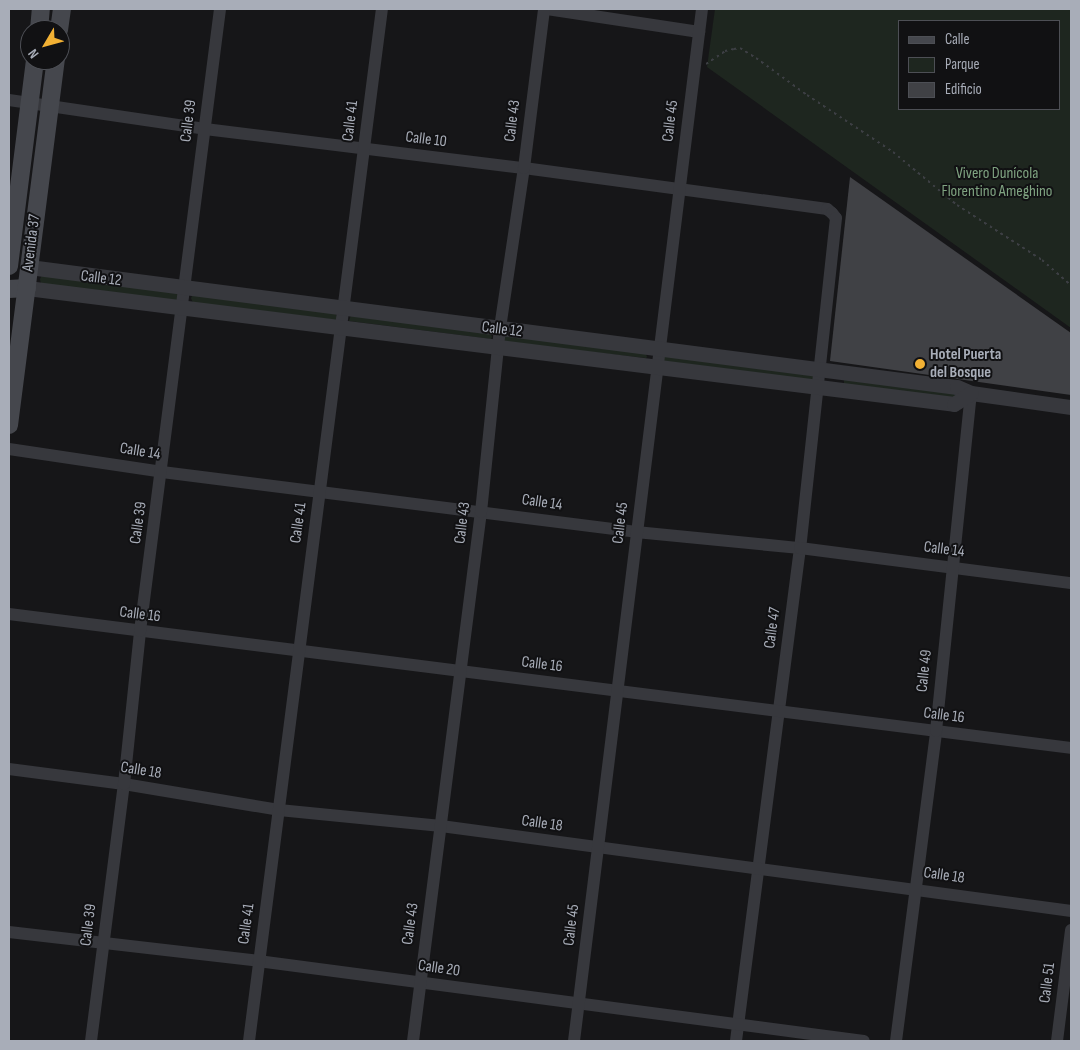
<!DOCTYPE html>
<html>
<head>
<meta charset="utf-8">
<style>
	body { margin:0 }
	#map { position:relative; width:1080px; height:1050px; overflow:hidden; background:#161618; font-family:"Sofia Sans Condensed",sans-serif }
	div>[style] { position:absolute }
	.green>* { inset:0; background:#1e261f }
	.building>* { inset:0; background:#404145 }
	.path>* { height:2px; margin-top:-1px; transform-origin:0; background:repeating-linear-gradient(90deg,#3d3f44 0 2.5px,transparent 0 6.5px) }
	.minor>* { height:12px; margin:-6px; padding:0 6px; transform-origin:6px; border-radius:6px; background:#37383d }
	.tertiary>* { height:15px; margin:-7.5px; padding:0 7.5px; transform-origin:7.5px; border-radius:7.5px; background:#37383d }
	.secondary>* { height:18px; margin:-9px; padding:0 9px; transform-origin:9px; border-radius:9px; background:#45474d }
	.dots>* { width:14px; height:14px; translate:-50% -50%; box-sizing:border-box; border:2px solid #111113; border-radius:50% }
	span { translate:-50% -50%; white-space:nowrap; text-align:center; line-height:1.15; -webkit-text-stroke:4px #111113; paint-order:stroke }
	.street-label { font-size:16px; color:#a8adb8 }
	.park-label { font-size:16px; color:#7fa381 }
	.poi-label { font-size:16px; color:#a8adb8; font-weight:700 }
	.left { translate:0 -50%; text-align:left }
	.frame { position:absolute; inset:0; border:10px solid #a8adb8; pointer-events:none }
	.legend { position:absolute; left:898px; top:20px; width:162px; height:90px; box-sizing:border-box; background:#111113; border:1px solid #4d4f55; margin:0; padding:6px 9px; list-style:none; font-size:15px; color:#a8adb8 }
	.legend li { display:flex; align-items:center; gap:10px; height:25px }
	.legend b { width:25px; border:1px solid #4d4f55 }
	.north { position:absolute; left:20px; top:20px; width:50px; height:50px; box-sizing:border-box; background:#111113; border:1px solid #4d4f55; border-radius:50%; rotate:233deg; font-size:14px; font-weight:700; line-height:20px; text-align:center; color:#a8adb8 }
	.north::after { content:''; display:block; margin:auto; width:18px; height:22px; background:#f2b134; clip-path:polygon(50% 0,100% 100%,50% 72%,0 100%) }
</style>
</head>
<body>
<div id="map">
	<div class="green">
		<div style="clip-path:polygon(evenodd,715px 9px,1071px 9px,1071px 328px,707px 67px,715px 9px,899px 21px,1059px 21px,1059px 109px,899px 109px,899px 21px)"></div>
		<div style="clip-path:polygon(42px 275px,178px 291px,179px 301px,41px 284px,40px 279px)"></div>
		<div style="clip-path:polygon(193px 294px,335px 313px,337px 317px,336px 320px,193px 303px,191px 298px)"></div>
		<div style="clip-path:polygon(351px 315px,490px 332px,492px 337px,491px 339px,349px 321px)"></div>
		<div style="clip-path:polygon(504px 336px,645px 352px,647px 357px,646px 358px,505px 343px)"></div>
		<div style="clip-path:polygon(663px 353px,812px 372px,814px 380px,662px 363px)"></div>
		<div style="clip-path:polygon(844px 379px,954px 392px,956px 395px,955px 398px,844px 384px)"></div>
	</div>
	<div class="building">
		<div style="clip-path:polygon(850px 177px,1071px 333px,1071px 395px,830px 361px)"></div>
	</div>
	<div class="path">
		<div style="left:706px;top:64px;width:23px;rotate:-34deg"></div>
		<div style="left:725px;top:51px;width:9px;rotate:-13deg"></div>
		<div style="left:734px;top:49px;width:6px;rotate:-9deg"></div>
		<div style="left:740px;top:48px;width:19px;rotate:32deg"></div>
		<div style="left:756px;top:58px;width:63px;rotate:36deg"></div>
		<div style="left:807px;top:95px;width:103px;rotate:33.5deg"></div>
		<div style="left:893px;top:152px;width:83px;rotate:39.6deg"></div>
		<div style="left:957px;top:205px;width:101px;rotate:32.9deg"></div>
		<div style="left:1042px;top:260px;width:38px;rotate:41deg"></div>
	</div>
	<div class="minor">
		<div style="left:547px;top:9px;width:154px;rotate:8.6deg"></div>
		<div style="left:9px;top:100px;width:198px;rotate:8.4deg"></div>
		<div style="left:205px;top:129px;width:321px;rotate:7deg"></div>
		<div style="left:524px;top:168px;width:306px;rotate:7.7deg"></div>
		<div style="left:827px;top:209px;width:6px;rotate:39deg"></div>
		<div style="left:832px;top:213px;width:6px;rotate:51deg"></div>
		<div style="left:836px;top:218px;width:332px;rotate:96.2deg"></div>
		<div style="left:800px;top:548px;width:497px;rotate:97.4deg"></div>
		<div style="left:9px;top:449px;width:155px;rotate:8.5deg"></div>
		<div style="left:162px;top:472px;width:478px;rotate:7.2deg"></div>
		<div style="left:636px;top:532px;width:165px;rotate:5.6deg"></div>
		<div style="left:800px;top:548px;width:273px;rotate:7.4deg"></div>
		<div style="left:9px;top:614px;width:1070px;rotate:7.19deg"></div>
		<div style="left:9px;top:769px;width:116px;rotate:7.4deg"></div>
		<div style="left:124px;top:784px;width:157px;rotate:9.5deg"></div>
		<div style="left:279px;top:810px;width:163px;rotate:5.6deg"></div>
		<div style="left:441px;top:826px;width:636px;rotate:7.68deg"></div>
		<div style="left:9px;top:932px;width:251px;rotate:6.6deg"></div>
		<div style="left:258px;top:961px;width:611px;rotate:7.52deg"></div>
		<div style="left:91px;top:1041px;width:259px;rotate:-82.7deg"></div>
		<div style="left:124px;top:784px;width:154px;rotate:-84deg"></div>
		<div style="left:140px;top:631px;width:627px;rotate:-82.67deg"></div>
		<div style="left:249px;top:1041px;width:1041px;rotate:-82.66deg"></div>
		<div style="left:413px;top:1041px;width:533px;rotate:-82.68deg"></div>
		<div style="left:481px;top:512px;width:185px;rotate:-84.1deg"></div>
		<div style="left:500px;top:328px;width:162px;rotate:-81.5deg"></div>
		<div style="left:524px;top:168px;width:160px;rotate:-82.8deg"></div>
		<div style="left:574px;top:1041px;width:1040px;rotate:-82.93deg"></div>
		<div style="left:896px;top:1041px;width:313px;rotate:-82.6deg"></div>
		<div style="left:936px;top:731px;width:340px;rotate:-84.1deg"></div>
		<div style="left:1057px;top:1041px;width:112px;rotate:-82.8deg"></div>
	</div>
	<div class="tertiary">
		<div style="left:29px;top:267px;width:936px;rotate:7.37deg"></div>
		<div style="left:957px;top:387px;width:15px;rotate:23deg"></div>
		<div style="left:971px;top:393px;width:101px;rotate:8deg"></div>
		<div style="left:27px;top:288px;width:934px;rotate:7.13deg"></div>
		<div style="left:954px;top:404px;width:20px;rotate:-33deg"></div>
	</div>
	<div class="secondary">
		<div style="left:39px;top:30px;width:21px;rotate:-85deg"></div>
		<div style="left:59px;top:30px;width:21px;rotate:-82deg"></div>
		<div style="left:9px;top:266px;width:208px;rotate:-82.8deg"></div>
		<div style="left:9px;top:289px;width:18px;rotate:-3deg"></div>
		<div style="left:9px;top:425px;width:368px;rotate:-82.7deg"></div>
	</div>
	<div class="dots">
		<div style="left:920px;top:364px;background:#f2b134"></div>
	</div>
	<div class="street-label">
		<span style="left:189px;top:121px;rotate:-83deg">Calle 39</span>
		<span style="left:351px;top:121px;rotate:-83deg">Calle 41</span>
		<span style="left:513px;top:121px;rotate:-83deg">Calle 43</span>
		<span style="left:671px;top:121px;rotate:-83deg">Calle 45</span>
		<span style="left:426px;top:140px;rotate:7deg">Calle 10</span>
		<span style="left:32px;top:243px;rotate:-83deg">Avenida 37</span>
		<span style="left:101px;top:279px;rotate:7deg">Calle 12</span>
		<span style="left:502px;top:330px;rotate:7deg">Calle 12</span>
		<span style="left:140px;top:452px;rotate:9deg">Calle 14</span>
		<span style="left:542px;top:503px;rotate:8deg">Calle 14</span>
		<span style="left:139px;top:523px;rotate:-82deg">Calle 39</span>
		<span style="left:299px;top:523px;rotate:-82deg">Calle 41</span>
		<span style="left:463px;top:523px;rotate:-83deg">Calle 43</span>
		<span style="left:621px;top:523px;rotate:-83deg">Calle 45</span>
		<span style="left:944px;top:550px;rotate:7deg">Calle 14</span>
		<span style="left:140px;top:615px;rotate:7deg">Calle 16</span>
		<span style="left:773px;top:628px;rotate:-82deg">Calle 47</span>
		<span style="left:542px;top:665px;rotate:7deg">Calle 16</span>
		<span style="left:925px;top:671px;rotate:-84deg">Calle 49</span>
		<span style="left:944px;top:716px;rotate:7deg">Calle 16</span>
		<span style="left:141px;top:771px;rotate:9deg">Calle 18</span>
		<span style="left:542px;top:824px;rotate:8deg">Calle 18</span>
		<span style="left:944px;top:876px;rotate:8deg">Calle 18</span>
		<span style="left:247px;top:924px;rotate:-82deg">Calle 41</span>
		<span style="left:411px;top:924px;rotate:-82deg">Calle 43</span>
		<span style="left:89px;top:925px;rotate:-83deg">Calle 39</span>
		<span style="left:572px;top:925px;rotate:-83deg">Calle 45</span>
		<span style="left:439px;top:969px;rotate:8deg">Calle 20</span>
		<span style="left:1048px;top:983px;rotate:-83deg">Calle 51</span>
	</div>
	<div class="park-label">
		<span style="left:997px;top:183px">Vivero Dunícola<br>Florentino Ameghino</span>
	</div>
	<div class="poi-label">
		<span class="left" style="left:930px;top:364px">Hotel Puerta<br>del Bosque</span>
	</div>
	<div class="frame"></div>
	<ul class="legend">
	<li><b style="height:6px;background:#45474d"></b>Calle</li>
	<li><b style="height:14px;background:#1e261f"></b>Parque</li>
	<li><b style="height:14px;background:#404145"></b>Edificio</li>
	</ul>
	<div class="north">N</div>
</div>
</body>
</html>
